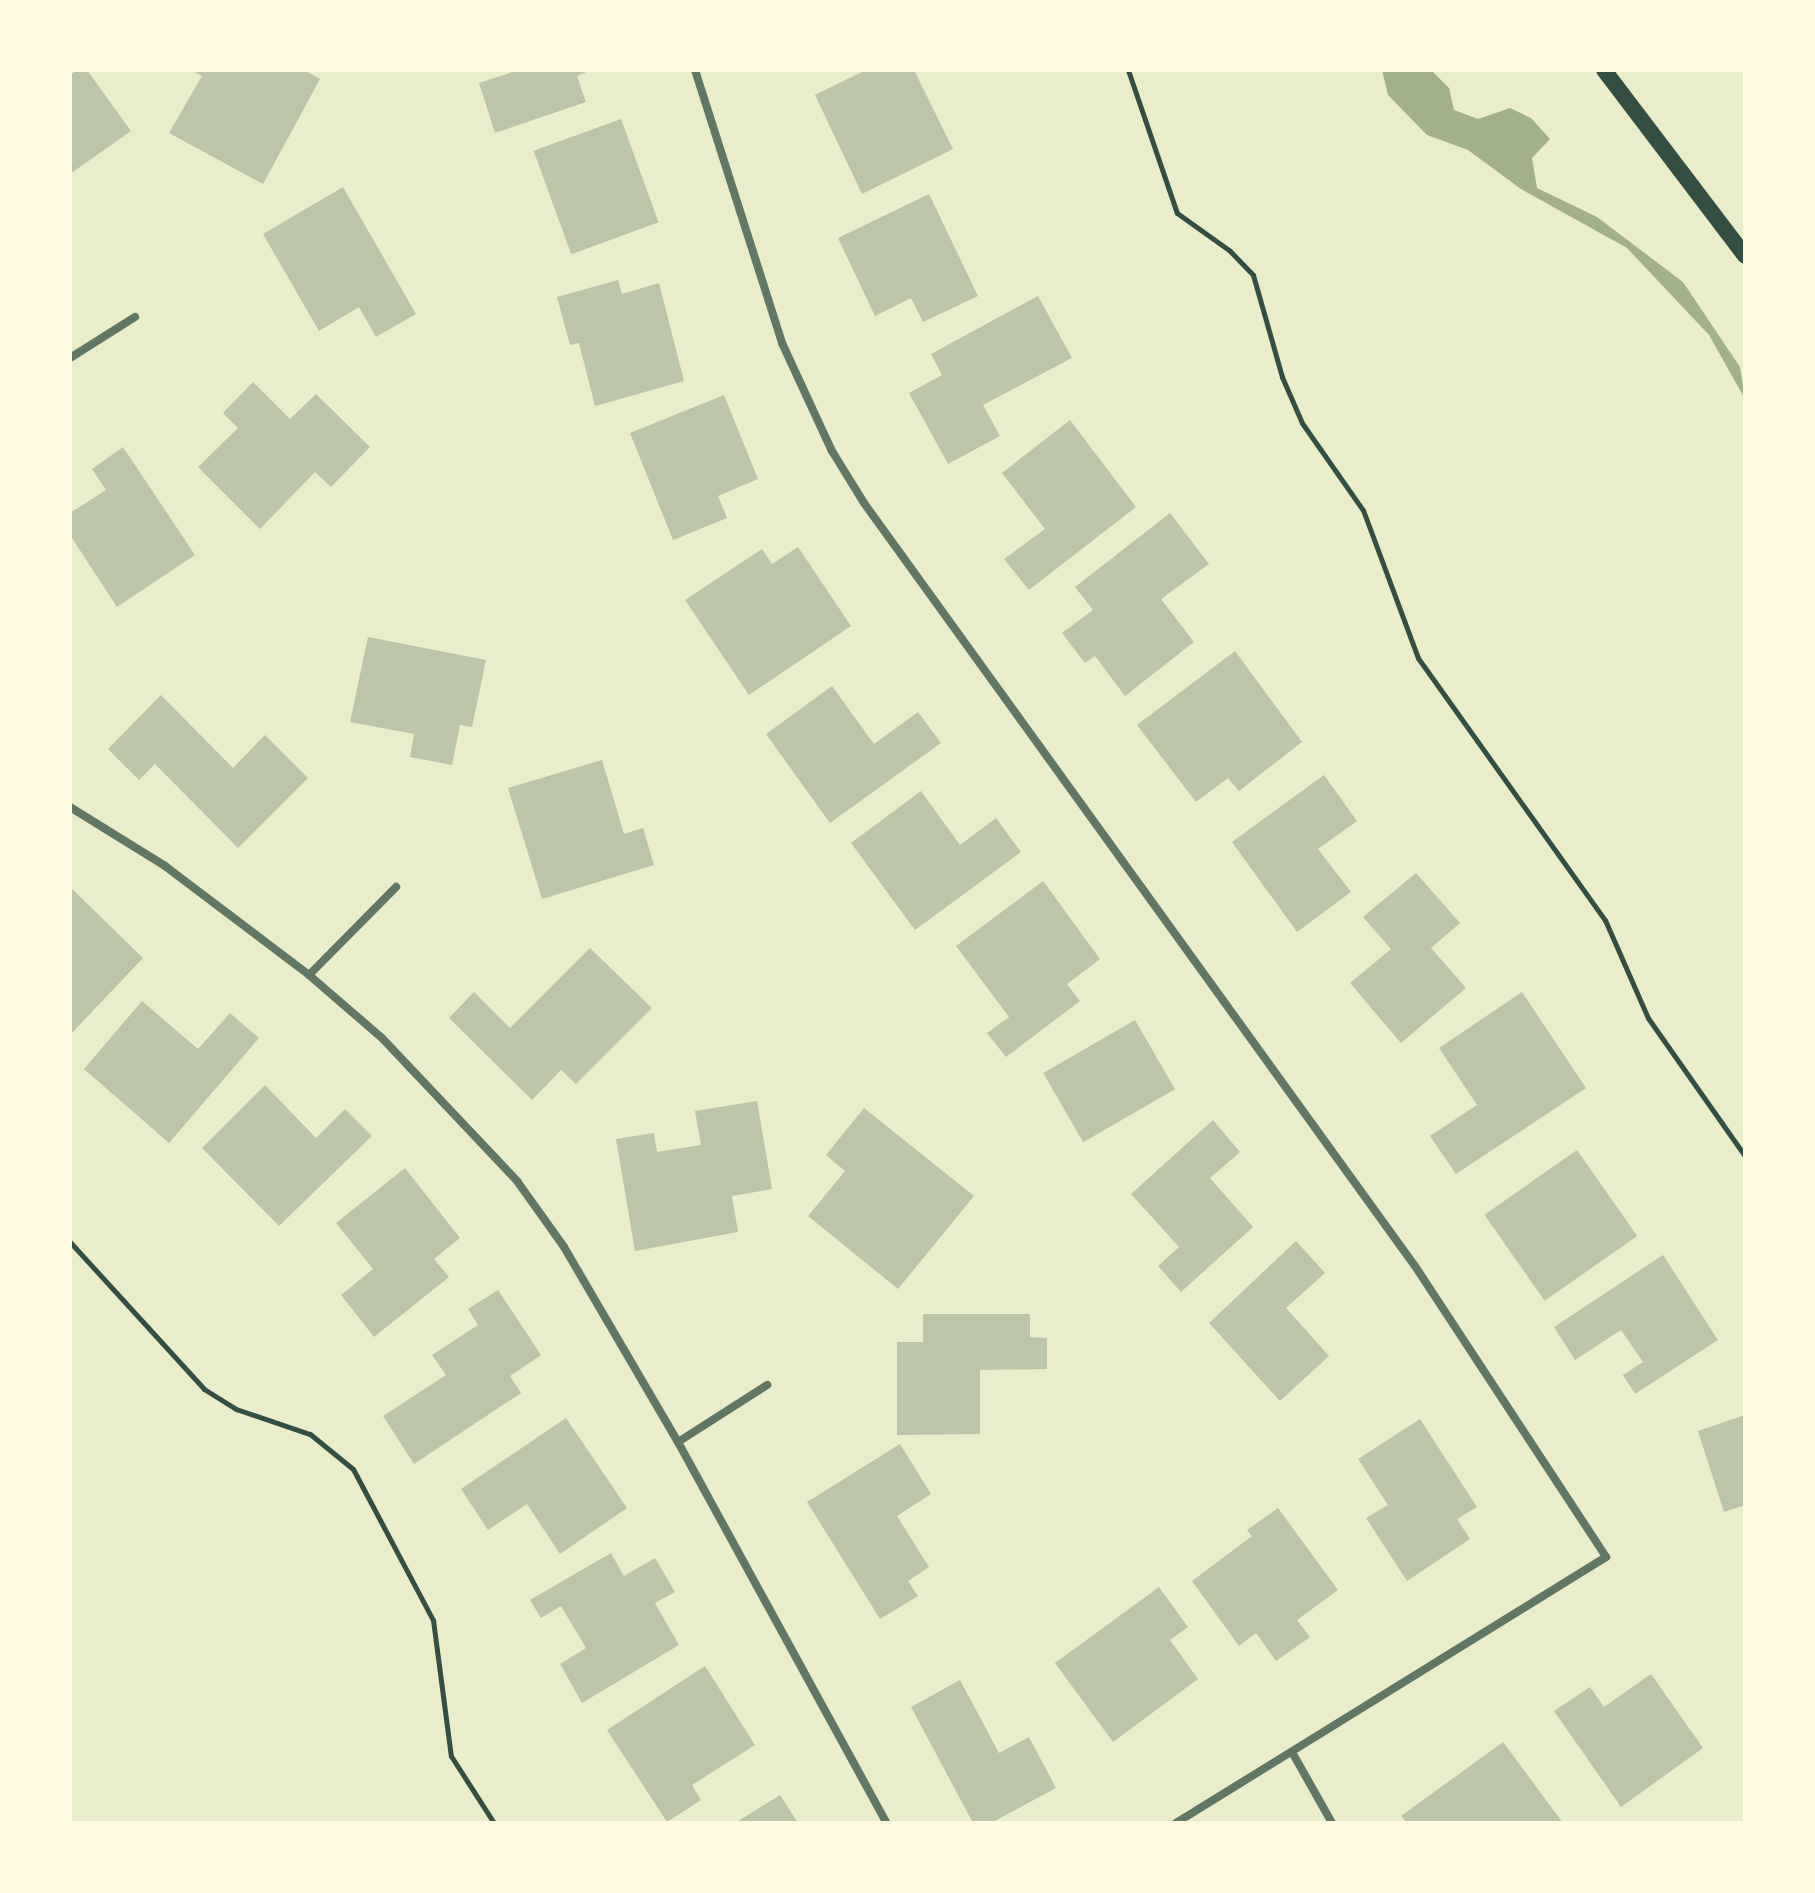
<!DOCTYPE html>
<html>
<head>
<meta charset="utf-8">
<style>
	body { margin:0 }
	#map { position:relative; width:1815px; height:1893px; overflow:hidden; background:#e9edc9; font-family:Karla,sans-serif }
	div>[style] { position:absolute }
	.water>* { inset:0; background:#a3b18a }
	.building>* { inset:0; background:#bcc5a7; transform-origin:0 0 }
	.path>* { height:5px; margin:-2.5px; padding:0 2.5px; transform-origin:2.5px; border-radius:2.5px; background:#344e41 }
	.minor>* { height:8px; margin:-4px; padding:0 4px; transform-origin:4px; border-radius:4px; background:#617663 }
	.secondary>* { height:16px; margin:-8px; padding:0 8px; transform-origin:8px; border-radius:8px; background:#344e41 }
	span { translate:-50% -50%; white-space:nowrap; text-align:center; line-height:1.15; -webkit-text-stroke:8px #fefae0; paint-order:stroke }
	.frame { position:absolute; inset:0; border:72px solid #fefae0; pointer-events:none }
</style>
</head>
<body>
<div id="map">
	<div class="water">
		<div style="clip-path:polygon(1382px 70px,1431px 70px,1449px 88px,1454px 110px,1478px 119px,1510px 108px,1531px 118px,1550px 139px,1532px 158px,1537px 188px,1597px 217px,1683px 282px,1740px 367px,1745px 399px,1709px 335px,1627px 248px,1521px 189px,1468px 150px,1427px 135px,1388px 95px)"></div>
	</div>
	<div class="building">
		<div style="clip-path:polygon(77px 70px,87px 70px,131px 131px,70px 174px,70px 75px)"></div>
		<div style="clip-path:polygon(191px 70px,304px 70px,320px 79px,263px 184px,169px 133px,202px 76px)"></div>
		<div style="clip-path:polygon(519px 70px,591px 70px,577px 76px,586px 102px,495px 133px,479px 83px)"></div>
		<div style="clip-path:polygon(866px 70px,914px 70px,953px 149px,862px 194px,815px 95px)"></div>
		<div style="left:621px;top:119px;width:110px;height:93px;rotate:70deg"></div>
		<div style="clip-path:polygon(343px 187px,416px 314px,376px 337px,359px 307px,319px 331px,263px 234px)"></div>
		<div style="clip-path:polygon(929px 194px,978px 296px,923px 322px,911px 298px,875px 316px,838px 238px)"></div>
		<div style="clip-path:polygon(618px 280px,622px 294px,659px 283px,684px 381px,595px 406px,579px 343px,570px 345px,557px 297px)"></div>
		<div style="clip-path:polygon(1038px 296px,1072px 358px,983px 405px,1000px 436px,948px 464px,909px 393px,942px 375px,931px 354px)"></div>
		<div style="clip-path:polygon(253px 382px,290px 419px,316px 394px,370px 447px,331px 487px,315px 472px,260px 529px,198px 467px,238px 428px,223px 413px)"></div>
		<div style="clip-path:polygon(724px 395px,758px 479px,718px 496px,727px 518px,673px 540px,630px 433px)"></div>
		<div style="clip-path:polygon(1070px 420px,1136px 507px,1029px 590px,1004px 559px,1045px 529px,1002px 473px)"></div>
		<div style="clip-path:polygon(123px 447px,195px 555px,117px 607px,70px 535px,70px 513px,106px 490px,92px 469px)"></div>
		<div style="clip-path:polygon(1170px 513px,1209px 564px,1161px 599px,1194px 642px,1125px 696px,1095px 656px,1085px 663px,1062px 633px,1093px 610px,1075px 587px)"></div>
		<div style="clip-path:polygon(798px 547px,851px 626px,749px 695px,685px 600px,762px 549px,772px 564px)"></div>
		<div style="clip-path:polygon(368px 637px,486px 660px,472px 727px,460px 725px,452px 765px,410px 757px,414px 734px,350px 722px)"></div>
		<div style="clip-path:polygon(1235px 651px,1302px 742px,1239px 791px,1228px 778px,1196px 802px,1137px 725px)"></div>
		<div style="clip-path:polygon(832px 686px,874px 744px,918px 712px,941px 743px,830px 823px,766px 734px)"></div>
		<div style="clip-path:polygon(161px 695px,233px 768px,265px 735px,308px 778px,238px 848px,155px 764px,139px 780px,108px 749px)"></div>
		<div style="clip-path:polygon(602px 760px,624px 834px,643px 828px,654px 865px,542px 899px,508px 788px)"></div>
		<div style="clip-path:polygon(1324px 775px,1357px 821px,1318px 849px,1351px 892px,1297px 932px,1232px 842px)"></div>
		<div style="clip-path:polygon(921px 791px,960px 845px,996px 818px,1021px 852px,915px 930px,851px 843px)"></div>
		<div style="clip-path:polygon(1416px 873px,1460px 923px,1431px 948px,1466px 988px,1401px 1043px,1350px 983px,1391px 949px,1363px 917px)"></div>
		<div style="clip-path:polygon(1043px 881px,1100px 959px,1067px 984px,1080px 1001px,1006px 1057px,987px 1033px,1009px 1017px,956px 946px)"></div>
		<div style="clip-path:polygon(70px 887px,143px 958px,70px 1035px)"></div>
		<div style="clip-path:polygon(590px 948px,652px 1008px,576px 1084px,561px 1070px,532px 1100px,449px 1018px,474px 992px,510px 1028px)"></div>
		<div style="clip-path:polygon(1522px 992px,1586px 1088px,1456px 1174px,1430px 1136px,1477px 1105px,1439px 1048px)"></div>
		<div style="clip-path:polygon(142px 1001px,198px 1049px,230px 1013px,259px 1038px,169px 1143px,84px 1069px)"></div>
		<div style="left:1135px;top:1020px;width:80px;height:106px;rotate:60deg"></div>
		<div style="clip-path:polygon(265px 1085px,316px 1138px,345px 1109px,372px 1136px,279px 1226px,202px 1148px)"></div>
		<div style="clip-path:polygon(757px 1101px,772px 1189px,732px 1196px,738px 1232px,635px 1251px,616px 1139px,654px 1133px,657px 1152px,701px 1145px,695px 1111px)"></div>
		<div style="clip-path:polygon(864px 1108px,974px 1196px,898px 1289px,808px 1216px,845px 1171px,826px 1155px)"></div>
		<div style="clip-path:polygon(1213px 1120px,1240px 1152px,1210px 1178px,1253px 1227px,1181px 1292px,1158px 1266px,1179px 1247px,1131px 1194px)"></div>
		<div style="left:1577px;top:1150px;width:105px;height:113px;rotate:55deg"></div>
		<div style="clip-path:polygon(405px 1168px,460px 1238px,434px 1259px,449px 1277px,374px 1337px,341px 1295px,373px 1269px,336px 1223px)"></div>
		<div style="clip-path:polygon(1296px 1241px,1325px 1273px,1286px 1308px,1329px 1356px,1280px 1401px,1209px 1323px)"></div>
		<div style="clip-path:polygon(1663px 1255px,1718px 1340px,1635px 1394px,1623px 1375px,1643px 1362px,1621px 1330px,1575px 1360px,1554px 1327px)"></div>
		<div style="clip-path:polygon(498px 1290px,541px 1355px,510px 1376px,521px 1393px,414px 1464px,383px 1416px,446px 1375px,432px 1355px,478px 1325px,468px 1309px)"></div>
		<div style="clip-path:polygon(923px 1314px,1030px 1314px,1030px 1337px,1047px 1338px,1047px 1369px,980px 1370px,980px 1434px,897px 1435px,897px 1342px,923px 1342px)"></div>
		<div style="clip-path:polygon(1745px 1415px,1745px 1505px,1724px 1512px,1698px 1431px)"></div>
		<div style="clip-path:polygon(566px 1418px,627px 1508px,560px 1554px,527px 1504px,488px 1530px,461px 1489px)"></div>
		<div style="clip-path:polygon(1420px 1419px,1477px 1507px,1457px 1519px,1470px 1539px,1407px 1581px,1366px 1518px,1388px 1505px,1358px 1459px)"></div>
		<div style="clip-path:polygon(900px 1444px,931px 1494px,897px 1516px,929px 1567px,908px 1581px,918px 1596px,880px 1619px,807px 1502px)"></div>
		<div style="clip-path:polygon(1278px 1508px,1338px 1590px,1297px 1620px,1310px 1637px,1276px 1661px,1256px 1633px,1239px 1646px,1192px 1581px,1252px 1536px,1247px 1530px)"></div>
		<div style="clip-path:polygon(611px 1553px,624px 1576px,655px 1558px,675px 1592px,655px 1603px,679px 1645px,582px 1703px,560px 1664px,586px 1648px,561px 1606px,541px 1618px,530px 1600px)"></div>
		<div style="clip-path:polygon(1159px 1587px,1188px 1627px,1170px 1640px,1198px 1679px,1113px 1742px,1055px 1663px)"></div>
		<div style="clip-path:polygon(705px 1666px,755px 1745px,692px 1785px,701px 1800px,667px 1822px,607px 1730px)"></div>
		<div style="clip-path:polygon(1651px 1674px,1703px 1748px,1621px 1807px,1554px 1711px,1590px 1687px,1604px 1707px)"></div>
		<div style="clip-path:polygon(960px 1680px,999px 1753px,1029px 1737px,1056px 1788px,991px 1823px,973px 1823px,911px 1707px)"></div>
		<div style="clip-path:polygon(1503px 1742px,1563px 1823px,1407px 1823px,1401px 1816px)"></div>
		<div style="clip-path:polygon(780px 1795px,798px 1823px,735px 1823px)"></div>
	</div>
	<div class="path">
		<div style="left:1128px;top:70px;width:151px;rotate:71.1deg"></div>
		<div style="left:1177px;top:213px;width:65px;rotate:35.6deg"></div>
		<div style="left:1230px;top:251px;width:33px;rotate:46deg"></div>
		<div style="left:1253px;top:275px;width:106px;rotate:74.1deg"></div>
		<div style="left:1282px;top:377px;width:50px;rotate:66.5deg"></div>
		<div style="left:1302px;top:423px;width:106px;rotate:55deg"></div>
		<div style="left:1363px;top:510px;width:158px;rotate:69.6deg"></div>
		<div style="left:1418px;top:658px;width:322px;rotate:54.5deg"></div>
		<div style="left:1605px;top:920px;width:107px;rotate:66.3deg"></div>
		<div style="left:1648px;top:1018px;width:169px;rotate:54.9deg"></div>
		<div style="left:70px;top:1242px;width:199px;rotate:47.6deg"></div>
		<div style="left:204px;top:1389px;width:38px;rotate:32deg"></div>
		<div style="left:236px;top:1409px;width:78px;rotate:18.7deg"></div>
		<div style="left:310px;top:1434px;width:55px;rotate:39.1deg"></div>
		<div style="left:353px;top:1469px;width:171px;rotate:62.1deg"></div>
		<div style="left:433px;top:1620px;width:137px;rotate:82.5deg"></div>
		<div style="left:451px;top:1756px;width:80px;rotate:57.3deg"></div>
	</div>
	<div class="minor">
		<div style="left:695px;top:70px;width:287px;rotate:72.3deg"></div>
		<div style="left:782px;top:343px;width:119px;rotate:65.2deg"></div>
		<div style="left:832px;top:451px;width:61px;rotate:58.4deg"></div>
		<div style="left:864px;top:503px;width:941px;rotate:54.17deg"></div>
		<div style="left:1415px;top:1266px;width:348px;rotate:56.7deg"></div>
		<div style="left:1606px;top:1557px;width:506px;rotate:148.26deg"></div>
		<div style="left:70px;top:358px;width:77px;rotate:-32.2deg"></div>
		<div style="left:70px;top:807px;width:112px;rotate:31.8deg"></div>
		<div style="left:165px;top:866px;width:181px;rotate:37.1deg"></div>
		<div style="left:309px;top:975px;width:96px;rotate:40.8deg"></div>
		<div style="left:382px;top:1038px;width:197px;rotate:46.6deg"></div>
		<div style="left:517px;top:1181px;width:81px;rotate:54.5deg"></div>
		<div style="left:564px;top:1247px;width:226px;rotate:59.7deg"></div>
		<div style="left:678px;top:1442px;width:435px;rotate:61.3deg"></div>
		<div style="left:309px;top:975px;width:124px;rotate:-45.3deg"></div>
		<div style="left:678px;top:1442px;width:106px;rotate:-32.6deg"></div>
		<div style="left:1292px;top:1752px;width:81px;rotate:60.6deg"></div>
	</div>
	<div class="secondary">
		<div style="left:1604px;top:70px;width:233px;rotate:52.8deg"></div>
	</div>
	<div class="frame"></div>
</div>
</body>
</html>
